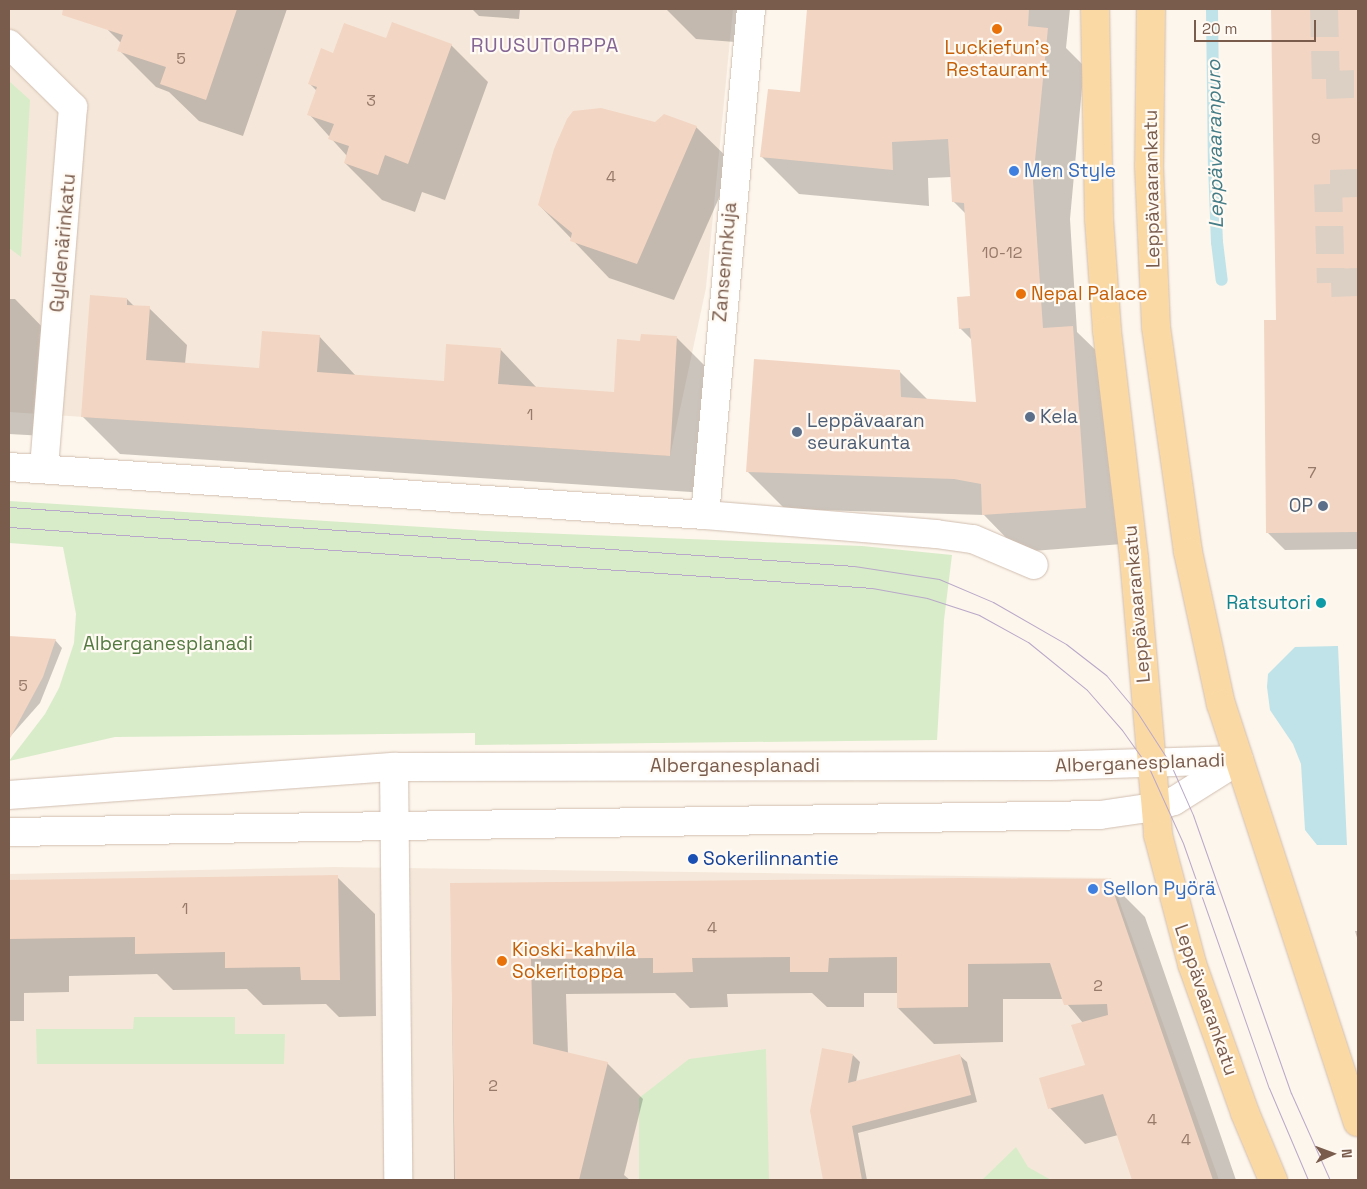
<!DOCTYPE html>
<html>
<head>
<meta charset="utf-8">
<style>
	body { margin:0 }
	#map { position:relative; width:1367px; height:1189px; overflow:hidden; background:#fdf6ec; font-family:"Space Grotesk",sans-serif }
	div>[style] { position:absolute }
	.residential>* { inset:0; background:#f5e8da }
	.green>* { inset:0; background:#d8ecc9 }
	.water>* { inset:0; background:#bfe3e8 }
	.shadow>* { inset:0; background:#0003 }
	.stream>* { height:12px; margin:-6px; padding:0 6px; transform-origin:6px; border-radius:6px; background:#bfe3e8 }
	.building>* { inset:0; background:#f3d5c3 }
	.minor-tunnel>* { height:28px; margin-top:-14px; transform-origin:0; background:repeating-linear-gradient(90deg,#dcd0c4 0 28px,transparent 0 42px) }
	.roads { filter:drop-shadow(0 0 1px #d1beb0) drop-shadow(0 0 1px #d1beb0) }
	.minor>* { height:28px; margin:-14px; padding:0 14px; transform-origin:14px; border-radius:14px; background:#fff }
	.major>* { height:28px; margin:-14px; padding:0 14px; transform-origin:14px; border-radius:14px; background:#fbd9a5 }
	.tram>* { height:1px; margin:-0.5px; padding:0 0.5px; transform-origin:0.5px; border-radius:0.5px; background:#b9a8c9 }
	.dots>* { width:14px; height:14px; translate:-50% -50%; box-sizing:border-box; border:2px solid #fffaf3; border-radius:50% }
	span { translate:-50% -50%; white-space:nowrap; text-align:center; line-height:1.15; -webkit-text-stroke:4.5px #fffaf3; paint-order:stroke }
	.number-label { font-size:16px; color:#987a6a }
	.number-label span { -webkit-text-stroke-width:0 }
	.food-label { font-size:19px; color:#c56008 }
	.left { translate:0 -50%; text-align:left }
	.shop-label { font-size:19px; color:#366cbe }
	.street-label { font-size:19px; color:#7a5c4d }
	.service-label { font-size:19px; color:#4e5e75 }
	.right { translate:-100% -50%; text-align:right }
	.culture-label { font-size:19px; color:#0d838f }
	.park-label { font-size:19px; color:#537a41 }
	.transit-label { font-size:19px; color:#164399 }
	.neighbourhood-label { font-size:20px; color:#846695; letter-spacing:1px }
	.water-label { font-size:20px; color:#437c86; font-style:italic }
	.frame { position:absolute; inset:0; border:10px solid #7a5c4d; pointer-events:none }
	.north { position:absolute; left:1307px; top:1129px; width:50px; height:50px; -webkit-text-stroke:4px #fffaf3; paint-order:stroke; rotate:88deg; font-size:14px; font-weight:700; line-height:20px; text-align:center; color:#7a5c4d }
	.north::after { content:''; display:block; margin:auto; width:18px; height:22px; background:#7a5c4d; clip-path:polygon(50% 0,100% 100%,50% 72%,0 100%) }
	.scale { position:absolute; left:1194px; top:20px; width:122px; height:22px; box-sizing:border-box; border:2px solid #7a5c4d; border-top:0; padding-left:6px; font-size:15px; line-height:18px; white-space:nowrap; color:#7a5c4d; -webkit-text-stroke:4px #fffaf3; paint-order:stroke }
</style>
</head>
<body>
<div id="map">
	<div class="residential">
		<div style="clip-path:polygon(9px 9px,733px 9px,706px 288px,670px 456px,9px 412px)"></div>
		<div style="clip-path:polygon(334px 867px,1111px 878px,1219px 1180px,9px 1180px,9px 874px)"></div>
	</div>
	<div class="green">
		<div style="clip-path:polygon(9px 81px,30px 100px,21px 257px,9px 248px)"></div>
		<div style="clip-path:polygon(9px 501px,487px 531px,862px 546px,952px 555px,944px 620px,937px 740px,475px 745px,475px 733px,115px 737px,9px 761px,45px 714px,59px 688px,74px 643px,76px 614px,63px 547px,9px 543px)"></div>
		<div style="clip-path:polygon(134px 1017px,235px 1017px,235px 1034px,285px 1034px,284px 1064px,37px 1064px,36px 1029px,133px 1029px)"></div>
		<div style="clip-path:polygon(766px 1049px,769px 1180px,639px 1180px,639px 1098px,689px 1059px)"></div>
		<div style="clip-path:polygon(1016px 1147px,1028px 1167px,1051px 1180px,982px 1180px)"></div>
	</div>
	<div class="water">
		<div style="clip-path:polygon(1338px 646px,1347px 845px,1317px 845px,1305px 830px,1301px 764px,1293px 744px,1270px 710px,1267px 687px,1268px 674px,1295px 647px)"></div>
	</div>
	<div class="shadow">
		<div style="clip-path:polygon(115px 9px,287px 9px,243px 136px,199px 121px,169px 92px,156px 87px,119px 50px,121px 43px,108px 30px)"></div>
		<div style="clip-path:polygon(472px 9px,520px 9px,519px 19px,479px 16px)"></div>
		<div style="clip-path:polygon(666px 9px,750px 9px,748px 43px,696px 39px)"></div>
		<div style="clip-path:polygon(809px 9px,1070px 9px,1066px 48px,1084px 66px,1070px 219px,1077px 332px,1110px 364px,1122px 544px,1020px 552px,984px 515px,785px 509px,747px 471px,899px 371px,928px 400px,978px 403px,972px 340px,960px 328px,971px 297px,966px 214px,953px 201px,952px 177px,928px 178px,929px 206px,799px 194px,762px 157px,801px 93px)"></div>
		<div style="clip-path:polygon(1272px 9px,1358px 9px,1358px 549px,1285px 550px,1267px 532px,1277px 321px)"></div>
		<div style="clip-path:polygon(387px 40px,451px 45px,488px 82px,445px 200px,422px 192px,415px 212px,382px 200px,345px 163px,347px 156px,309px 114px,317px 91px,310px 84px,334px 54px)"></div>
		<div style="clip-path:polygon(655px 124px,696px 127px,734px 164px,674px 300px,609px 278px,539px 205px)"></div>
		<div style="clip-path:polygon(9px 299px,15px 299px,52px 337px,45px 436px,9px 434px)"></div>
		<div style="clip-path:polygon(127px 299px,134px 306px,149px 308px,187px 345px,185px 364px,261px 369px,319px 336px,356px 376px,445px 382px,500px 349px,537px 388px,615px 393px,642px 342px,677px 338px,714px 375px,706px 493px,120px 454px,83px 417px)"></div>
		<div style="clip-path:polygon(9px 637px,55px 640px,62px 648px,40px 703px,9px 738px)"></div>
		<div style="clip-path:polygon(337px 877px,375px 914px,376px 1016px,339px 1017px,326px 1004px,263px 1005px,247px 989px,173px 990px,157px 974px,69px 976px,69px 992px,24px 993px,24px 1021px,9px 1021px,9px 882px)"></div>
		<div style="clip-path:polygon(1109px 881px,1145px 917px,1236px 1180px,1134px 1180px,1118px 1135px,1085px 1144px,1050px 1108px,1086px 1066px,1083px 1023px,1063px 999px,1003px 999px,1003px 1042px,934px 1044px,898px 1008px,898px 993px,864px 993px,864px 1007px,827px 1007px,812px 993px,727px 994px,728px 1007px,690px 1008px,675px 993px,566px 994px,568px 1054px,607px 1063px,643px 1099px,624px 1175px,630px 1180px,454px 1180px,451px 884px)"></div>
		<div style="clip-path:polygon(1355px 931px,1358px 931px,1358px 941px)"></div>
		<div style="clip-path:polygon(853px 1055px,860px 1062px,856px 1082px,959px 1055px,967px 1062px,977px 1102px,858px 1133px,867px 1180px,824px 1180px,811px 1111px)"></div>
	</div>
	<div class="stream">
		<div style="left:1212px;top:9px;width:156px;rotate:89.3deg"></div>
		<div style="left:1214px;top:165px;width:77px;rotate:87.8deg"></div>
		<div style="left:1217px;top:242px;width:38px;rotate:83deg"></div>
	</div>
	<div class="building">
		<div style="clip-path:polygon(63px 9px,237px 9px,206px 100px,160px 84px,166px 67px,117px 51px,123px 35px,62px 15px)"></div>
		<div style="clip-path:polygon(807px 9px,1029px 9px,1028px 26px,1048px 28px,1033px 181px,1043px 328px,1073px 326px,1086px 508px,982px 515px,981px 484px,954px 479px,746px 472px,754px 359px,900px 370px,901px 397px,976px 402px,970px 328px,959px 329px,957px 297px,970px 296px,964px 203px,952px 202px,948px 139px,892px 142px,893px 170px,760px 157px,768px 89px,800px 92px)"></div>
		<div style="clip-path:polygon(1271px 9px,1358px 9px,1358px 532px,1266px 533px,1264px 320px,1276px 320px)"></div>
		<div style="clip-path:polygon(392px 22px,452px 44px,408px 164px,385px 155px,378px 175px,344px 163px,349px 146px,328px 139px,334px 124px,307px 115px,317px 87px,308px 84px,321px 48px,333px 53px,344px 23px,386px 38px)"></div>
		<div style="clip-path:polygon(601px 108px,655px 122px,664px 114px,697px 126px,637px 264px,570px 241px,572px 233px,538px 205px,554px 149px,567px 119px,573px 111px)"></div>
		<div style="clip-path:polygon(90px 295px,127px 298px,127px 305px,150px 306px,146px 360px,259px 368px,262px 331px,320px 335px,317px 372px,444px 381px,446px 344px,501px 348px,498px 384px,614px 392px,617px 339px,640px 341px,641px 334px,677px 336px,670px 456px,81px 417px)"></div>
		<div style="clip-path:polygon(9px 636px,56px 639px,43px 677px,9px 740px)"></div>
		<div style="clip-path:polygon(338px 875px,340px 980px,301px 980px,300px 967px,225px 968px,225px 952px,135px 954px,135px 937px,9px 939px,9px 880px)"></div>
		<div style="clip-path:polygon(962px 878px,1109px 879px,1213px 1180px,1132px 1180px,1103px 1094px,1048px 1109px,1039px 1078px,1085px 1065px,1071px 1025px,1108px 1015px,1107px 1004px,1064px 1005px,1050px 963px,968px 964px,968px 1007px,897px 1008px,897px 957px,829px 958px,828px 972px,790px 972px,790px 957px,692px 958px,693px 972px,653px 973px,653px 958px,531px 959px,533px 1044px,608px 1062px,579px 1180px,455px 1180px,450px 883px)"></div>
		<div style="clip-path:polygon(822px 1048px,853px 1054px,848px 1083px,960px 1054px,971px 1095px,852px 1126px,862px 1180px,823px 1180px,810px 1111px)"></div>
	</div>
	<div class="minor-tunnel">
		<div style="left:1324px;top:9px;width:76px;rotate:88.5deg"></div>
		<div style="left:1326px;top:85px;width:32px;rotate:-2deg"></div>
		<div style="left:1358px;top:183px;width:30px;rotate:178deg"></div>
		<div style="left:1328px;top:184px;width:99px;rotate:88.3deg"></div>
		<div style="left:1331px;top:283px;width:27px;rotate:-2deg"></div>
	</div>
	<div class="roads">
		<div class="minor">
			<div style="left:9px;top:44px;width:90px;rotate:44.5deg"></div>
			<div style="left:73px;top:107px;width:363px;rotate:94.6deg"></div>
			<div style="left:9px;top:467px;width:698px;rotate:3.95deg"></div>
			<div style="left:705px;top:515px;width:232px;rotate:4.7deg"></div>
			<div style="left:936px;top:534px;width:37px;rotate:8deg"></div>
			<div style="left:973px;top:539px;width:66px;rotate:23.1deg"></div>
			<div style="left:705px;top:515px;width:508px;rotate:-84.81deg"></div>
			<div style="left:394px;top:767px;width:413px;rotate:89.4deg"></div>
			<div style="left:9px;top:795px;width:386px;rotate:-4.2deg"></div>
			<div style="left:394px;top:767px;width:655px;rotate:-0.09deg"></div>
			<div style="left:1049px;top:766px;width:188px;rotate:-1.8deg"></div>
			<div style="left:9px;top:832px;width:1091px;rotate:-0.89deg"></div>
			<div style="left:1100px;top:815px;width:56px;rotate:-8.3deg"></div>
			<div style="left:1155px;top:807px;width:20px;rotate:-18deg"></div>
			<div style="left:1174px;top:801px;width:77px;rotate:-32.2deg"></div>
		</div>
		<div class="major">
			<div style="left:1095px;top:9px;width:210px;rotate:88.9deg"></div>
			<div style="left:1099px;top:219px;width:112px;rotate:85.9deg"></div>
			<div style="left:1107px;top:331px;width:230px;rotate:83.2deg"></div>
			<div style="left:1134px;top:559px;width:277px;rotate:85deg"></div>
			<div style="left:1158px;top:835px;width:133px;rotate:75.2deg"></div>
			<div style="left:1192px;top:964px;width:158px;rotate:70.4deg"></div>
			<div style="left:1245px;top:1113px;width:73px;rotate:67.3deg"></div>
			<div style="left:1151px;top:9px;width:157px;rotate:90.7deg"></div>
			<div style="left:1149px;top:166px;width:161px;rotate:87.5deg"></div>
			<div style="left:1156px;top:327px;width:227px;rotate:81.9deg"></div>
			<div style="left:1188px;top:552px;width:156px;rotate:77.8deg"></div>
			<div style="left:1221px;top:704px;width:440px;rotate:71.9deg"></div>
		</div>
	</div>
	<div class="tram">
		<div style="left:9px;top:507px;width:847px;rotate:3.99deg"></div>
		<div style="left:854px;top:566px;width:86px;rotate:8.7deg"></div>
		<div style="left:939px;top:579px;width:59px;rotate:23.1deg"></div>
		<div style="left:993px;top:602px;width:84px;rotate:29.9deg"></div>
		<div style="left:1066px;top:644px;width:51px;rotate:37.8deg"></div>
		<div style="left:1106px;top:675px;width:48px;rotate:50deg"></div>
		<div style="left:1137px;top:712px;width:61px;rotate:57.1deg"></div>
		<div style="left:1170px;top:763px;width:57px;rotate:66.1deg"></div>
		<div style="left:1193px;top:815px;width:295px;rotate:70.6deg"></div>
		<div style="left:1291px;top:1093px;width:95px;rotate:65.9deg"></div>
		<div style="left:9px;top:527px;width:865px;rotate:4.04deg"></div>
		<div style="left:872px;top:588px;width:56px;rotate:10.3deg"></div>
		<div style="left:927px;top:598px;width:55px;rotate:18.1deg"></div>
		<div style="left:979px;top:615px;width:56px;rotate:28.9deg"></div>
		<div style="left:1028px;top:642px;width:76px;rotate:39.1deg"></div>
		<div style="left:1087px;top:690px;width:53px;rotate:48.8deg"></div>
		<div style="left:1122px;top:730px;width:47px;rotate:54.6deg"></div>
		<div style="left:1149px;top:768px;width:82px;rotate:65.6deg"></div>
		<div style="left:1183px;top:843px;width:260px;rotate:70.7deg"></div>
		<div style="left:1269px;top:1088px;width:100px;rotate:67deg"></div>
	</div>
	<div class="dots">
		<div style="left:997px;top:29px;background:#e8710a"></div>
		<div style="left:1014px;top:171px;background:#3f7fe0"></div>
		<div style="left:1021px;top:294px;background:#e8710a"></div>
		<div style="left:1030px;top:417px;background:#5c6f8a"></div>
		<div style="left:797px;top:432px;background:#5c6f8a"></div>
		<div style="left:1323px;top:506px;background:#5c6f8a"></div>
		<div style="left:1321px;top:603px;background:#0f9aa8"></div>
		<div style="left:693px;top:859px;background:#1a4fb4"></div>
		<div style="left:1093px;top:889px;background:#3f7fe0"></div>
		<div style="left:502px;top:961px;background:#e8710a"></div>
	</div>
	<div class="number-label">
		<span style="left:181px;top:59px">5</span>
		<span style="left:371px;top:101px">3</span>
		<span style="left:1316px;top:139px">9</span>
		<span style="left:611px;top:177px">4</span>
		<span style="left:1002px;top:253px">10-12</span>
		<span style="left:530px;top:415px">1</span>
		<span style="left:1312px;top:473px">7</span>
		<span style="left:23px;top:686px">5</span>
		<span style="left:185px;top:909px">1</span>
		<span style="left:712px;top:928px">4</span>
		<span style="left:1098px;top:986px">2</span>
		<span style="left:493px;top:1086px">2</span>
		<span style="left:1152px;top:1120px">4</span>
		<span style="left:1186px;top:1140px">4</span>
	</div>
	<div class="food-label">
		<span style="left:997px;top:59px">Luckiefun's<br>Restaurant</span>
		<span class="left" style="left:1031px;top:294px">Nepal Palace</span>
		<span class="left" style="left:512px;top:961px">Kioski-kahvila<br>Sokeritoppa</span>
	</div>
	<div class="shop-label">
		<span class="left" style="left:1024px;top:171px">Men Style</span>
		<span class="left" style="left:1103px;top:889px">Sellon Pyörä</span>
	</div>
	<div class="street-label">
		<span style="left:1152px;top:189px;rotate:-91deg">Leppävaarankatu</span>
		<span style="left:63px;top:243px;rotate:-85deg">Gyldenärinkatu</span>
		<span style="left:725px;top:262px;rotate:-85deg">Zanseninkuja</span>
		<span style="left:1137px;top:604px;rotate:-95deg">Leppävaarankatu</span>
		<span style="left:1140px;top:763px;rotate:-2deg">Alberganesplanadi</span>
		<span style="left:735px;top:766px">Alberganesplanadi</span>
		<span style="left:1206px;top:1000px;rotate:71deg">Leppävaarankatu</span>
	</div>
	<div class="service-label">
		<span class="left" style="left:1040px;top:417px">Kela</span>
		<span class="left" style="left:807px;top:432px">Leppävaaran<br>seurakunta</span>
		<span class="right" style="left:1313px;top:506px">OP</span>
	</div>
	<div class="culture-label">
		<span class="right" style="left:1311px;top:603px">Ratsutori</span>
	</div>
	<div class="park-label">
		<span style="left:168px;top:644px">Alberganesplanadi</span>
	</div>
	<div class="transit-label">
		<span class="left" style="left:703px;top:859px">Sokerilinnantie</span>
	</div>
	<div class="neighbourhood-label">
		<span style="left:545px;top:45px">RUUSUTORPPA</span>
	</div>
	<div class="water-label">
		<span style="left:1215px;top:144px;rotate:-91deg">Leppävaaranpuro</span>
	</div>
	<div class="frame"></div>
	<div class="north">N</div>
	<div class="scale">20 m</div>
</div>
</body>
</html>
